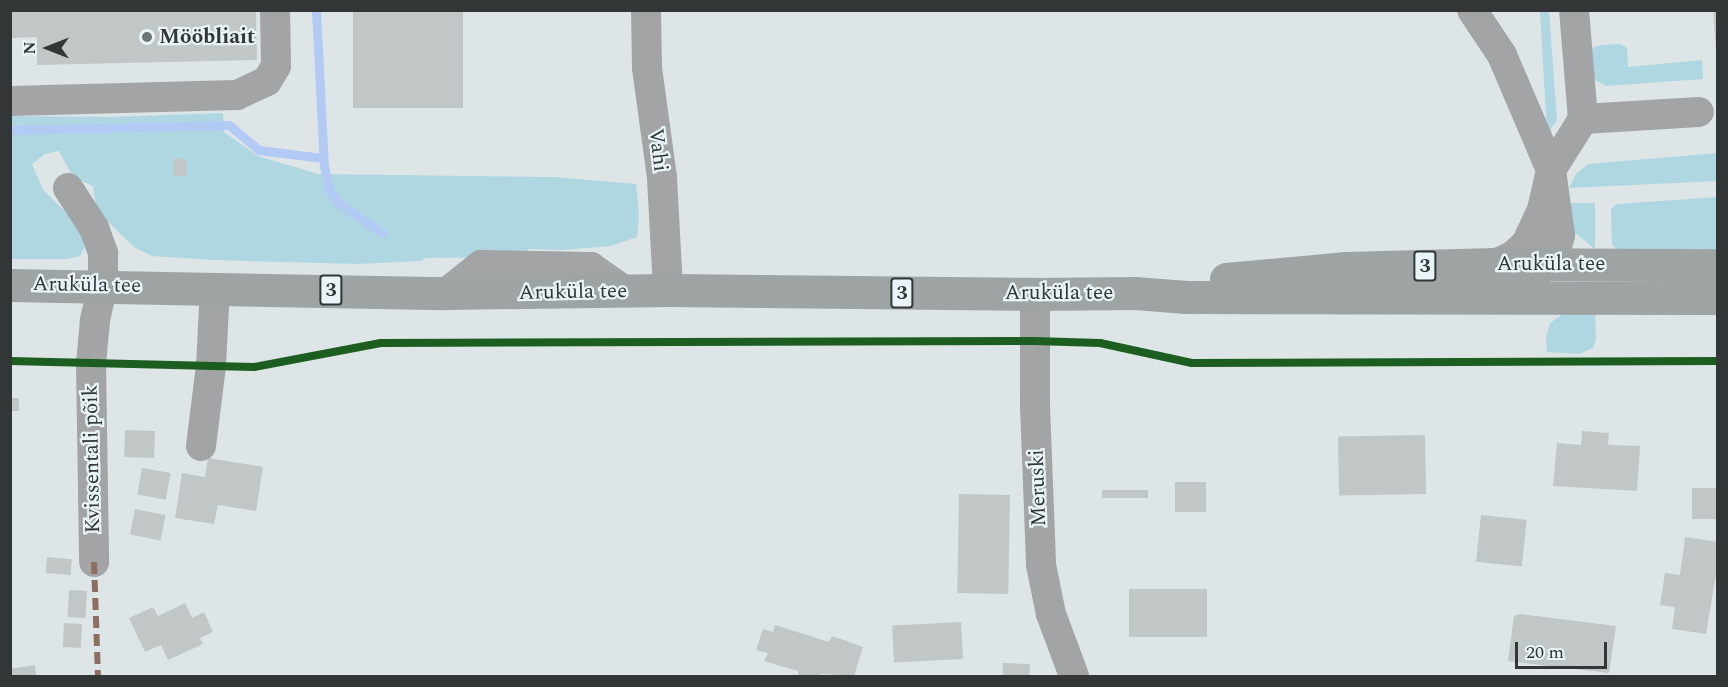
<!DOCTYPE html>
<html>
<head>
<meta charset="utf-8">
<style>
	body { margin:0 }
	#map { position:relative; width:1728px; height:687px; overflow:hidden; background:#dee5e6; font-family:Spectral,serif }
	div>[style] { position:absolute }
	.green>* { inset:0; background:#afd7e2 }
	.stream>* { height:9px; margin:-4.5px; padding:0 4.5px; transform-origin:4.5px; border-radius:4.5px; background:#b3caf5 }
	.building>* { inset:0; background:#c1c7c7; transform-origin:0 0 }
	.minor>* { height:30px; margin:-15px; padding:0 15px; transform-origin:15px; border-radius:15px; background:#a2a4a5 }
	.highway>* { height:33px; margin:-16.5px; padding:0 16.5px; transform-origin:16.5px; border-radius:16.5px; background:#9ea3a4 }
	.quiet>* { height:6px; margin-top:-3px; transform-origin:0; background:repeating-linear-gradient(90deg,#8d6e63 0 12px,transparent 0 18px) }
	.cycleway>* { height:8px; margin:-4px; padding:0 4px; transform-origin:4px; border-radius:4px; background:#1b5e20 }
	.dots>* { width:16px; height:16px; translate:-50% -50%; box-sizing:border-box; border:3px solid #e8f4f7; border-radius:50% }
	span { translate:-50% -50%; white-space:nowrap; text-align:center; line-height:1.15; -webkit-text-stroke:4.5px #e8f4f7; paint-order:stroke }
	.shield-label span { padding:2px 4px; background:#e8f4f7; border:2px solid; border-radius:4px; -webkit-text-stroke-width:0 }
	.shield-label { font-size:20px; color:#323637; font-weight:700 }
	.poi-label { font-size:21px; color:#323637; font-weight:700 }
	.left { translate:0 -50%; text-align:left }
	.street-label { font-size:21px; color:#323637 }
	.frame { position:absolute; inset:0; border:12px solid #323637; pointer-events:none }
	.north { position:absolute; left:18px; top:18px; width:60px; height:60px; -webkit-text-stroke:4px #e8f4f7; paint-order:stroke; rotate:270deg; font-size:16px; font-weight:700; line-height:24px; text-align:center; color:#323637 }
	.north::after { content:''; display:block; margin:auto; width:21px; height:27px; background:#323637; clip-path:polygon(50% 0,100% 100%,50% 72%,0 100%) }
	.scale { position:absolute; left:1515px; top:642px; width:92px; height:27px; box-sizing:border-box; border:3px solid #323637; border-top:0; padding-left:8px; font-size:18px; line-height:21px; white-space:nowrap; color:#323637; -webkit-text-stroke:4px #e8f4f7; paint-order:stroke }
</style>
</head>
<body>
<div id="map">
	<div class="green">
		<div style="clip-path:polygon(1540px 11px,1549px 11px,1557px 120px,1547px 134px)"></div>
		<div style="clip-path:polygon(1620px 44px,1627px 48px,1628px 67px,1702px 60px,1703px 79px,1606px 86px,1592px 78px,1589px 49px,1601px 45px)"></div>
		<div style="clip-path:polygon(223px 113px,224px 132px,258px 156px,318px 174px,555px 177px,636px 184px,639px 216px,637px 237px,611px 246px,563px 250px,528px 249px,526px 257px,426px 258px,421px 261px,358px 264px,213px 260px,152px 256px,134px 247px,97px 211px,93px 186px,73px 177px,59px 151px,45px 154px,32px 164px,43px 190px,74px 220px,84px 234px,84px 248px,80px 256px,67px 259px,11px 259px,11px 116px,109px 117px)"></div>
		<div style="clip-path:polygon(1717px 153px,1717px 181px,1569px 188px,1576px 174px,1588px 164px)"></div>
		<div style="clip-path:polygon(1717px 197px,1717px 251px,1617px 250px,1612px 245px,1611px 209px,1617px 204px)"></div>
		<div style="clip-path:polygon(1568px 203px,1595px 203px,1595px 249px,1574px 232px)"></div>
		<div style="clip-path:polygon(1595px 312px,1596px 339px,1593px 348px,1579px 354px,1547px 352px,1546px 337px,1550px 323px,1563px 314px)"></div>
	</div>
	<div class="stream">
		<div style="left:316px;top:10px;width:156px;rotate:87.1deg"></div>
		<div style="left:324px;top:166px;width:25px;rotate:78deg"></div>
		<div style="left:329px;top:190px;width:18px;rotate:52deg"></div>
		<div style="left:340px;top:204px;width:51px;rotate:34.6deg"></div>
		<div style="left:10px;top:130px;width:219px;rotate:-1.3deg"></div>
		<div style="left:229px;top:125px;width:39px;rotate:40deg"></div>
		<div style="left:259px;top:150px;width:64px;rotate:7.1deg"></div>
	</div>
	<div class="building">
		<div style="clip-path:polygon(10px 10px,256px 10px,257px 60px,37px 65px,37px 37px,10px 38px)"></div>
		<div style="left:353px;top:10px;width:110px;height:98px"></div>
		<div style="clip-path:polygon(1713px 10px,1718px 10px,1718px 51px,1716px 51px)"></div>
		<div style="left:173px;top:159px;width:13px;height:17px"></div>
		<div style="left:10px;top:398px;width:9px;height:13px"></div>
		<div style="left:125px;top:430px;width:30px;height:27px;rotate:2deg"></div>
		<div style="clip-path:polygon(1582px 431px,1609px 433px,1608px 445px,1640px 446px,1637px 491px,1553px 486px,1557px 443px,1581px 445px)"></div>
		<div style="left:1425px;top:435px;width:59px;height:87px;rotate:89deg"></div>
		<div style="clip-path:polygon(208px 458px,263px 467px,256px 511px,218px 505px,214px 524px,175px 518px,182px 473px,205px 477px)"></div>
		<div style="left:142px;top:468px;width:29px;height:27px;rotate:10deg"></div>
		<div style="left:1175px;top:482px;width:31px;height:30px"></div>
		<div style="left:1692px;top:488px;width:26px;height:31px"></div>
		<div style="left:1102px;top:490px;width:46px;height:8px"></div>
		<div style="left:959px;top:494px;width:51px;height:99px;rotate:1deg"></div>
		<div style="left:135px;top:509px;width:31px;height:26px;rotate:11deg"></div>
		<div style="left:1481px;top:515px;width:46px;height:47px;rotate:6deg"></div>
		<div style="clip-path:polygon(1685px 537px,1718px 542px,1718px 562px,1706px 634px,1672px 629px,1675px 607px,1660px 605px,1665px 573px,1680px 575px)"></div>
		<div style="left:47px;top:557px;width:25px;height:16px;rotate:5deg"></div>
		<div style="left:1207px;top:589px;width:48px;height:78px;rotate:90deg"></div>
		<div style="left:69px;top:590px;width:18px;height:27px;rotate:3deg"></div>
		<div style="clip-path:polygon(185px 603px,192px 618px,204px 612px,213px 632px,200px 638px,203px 644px,168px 660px,161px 645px,145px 652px,129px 618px,153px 607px,158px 616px)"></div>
		<div style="clip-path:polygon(1520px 614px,1616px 626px,1609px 673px,1508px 661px,1514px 616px)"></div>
		<div style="left:961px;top:622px;width:37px;height:69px;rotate:87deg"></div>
		<div style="left:64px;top:623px;width:18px;height:24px;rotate:3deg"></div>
		<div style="clip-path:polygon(775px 625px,829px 642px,832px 636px,863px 647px,854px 676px,821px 674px,821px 676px,798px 676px,798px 671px,764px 661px,768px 653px,756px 650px,763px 629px,773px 632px)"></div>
		<div style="left:1003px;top:663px;width:27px;height:13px;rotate:2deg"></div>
		<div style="clip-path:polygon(35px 665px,36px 676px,10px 676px,10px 669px)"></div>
	</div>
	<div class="minor">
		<div style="left:646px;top:10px;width:58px;rotate:89deg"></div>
		<div style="left:647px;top:68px;width:111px;rotate:82.2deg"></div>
		<div style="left:662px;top:178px;width:112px;rotate:86.9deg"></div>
		<div style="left:10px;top:101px;width:227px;rotate:-1.5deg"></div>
		<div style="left:237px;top:95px;width:33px;rotate:-25deg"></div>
		<div style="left:267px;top:81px;width:17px;rotate:-59deg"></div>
		<div style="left:276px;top:66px;width:56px;rotate:-91deg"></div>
		<div style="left:1583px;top:119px;width:116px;rotate:-3.5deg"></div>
		<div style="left:68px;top:188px;width:48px;rotate:57deg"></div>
		<div style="left:94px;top:228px;width:27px;rotate:70deg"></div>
		<div style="left:103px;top:253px;width:32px;rotate:90deg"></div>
		<div style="left:103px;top:285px;width:37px;rotate:103deg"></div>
		<div style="left:95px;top:321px;width:42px;rotate:95.4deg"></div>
		<div style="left:91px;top:363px;width:199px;rotate:89.1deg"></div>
		<div style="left:1495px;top:264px;width:21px;rotate:-25deg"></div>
		<div style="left:1514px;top:255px;width:16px;rotate:-43deg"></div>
		<div style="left:1526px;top:244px;width:38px;rotate:-65deg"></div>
		<div style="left:1542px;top:210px;width:41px;rotate:-77.3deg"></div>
		<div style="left:1551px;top:170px;width:60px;rotate:-57.9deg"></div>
		<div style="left:1583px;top:119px;width:109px;rotate:-94.7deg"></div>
		<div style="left:1466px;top:290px;width:70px;rotate:-11.5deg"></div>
		<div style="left:1535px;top:276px;width:33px;rotate:-51deg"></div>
		<div style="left:1556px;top:250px;width:16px;rotate:-75deg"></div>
		<div style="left:1560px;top:235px;width:66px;rotate:-97.9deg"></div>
		<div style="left:1551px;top:170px;width:125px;rotate:-113.1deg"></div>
		<div style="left:1502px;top:55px;width:54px;rotate:-123.7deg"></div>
		<div style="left:446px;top:293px;width:45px;rotate:-38.7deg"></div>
		<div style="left:481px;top:265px;width:110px;rotate:1deg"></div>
		<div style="left:591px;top:267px;width:42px;rotate:35.2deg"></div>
		<div style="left:1035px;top:294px;width:112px;rotate:90deg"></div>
		<div style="left:1035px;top:406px;width:159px;rotate:87.8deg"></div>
		<div style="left:1041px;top:565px;width:50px;rotate:78.5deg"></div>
		<div style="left:1051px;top:614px;width:66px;rotate:69.6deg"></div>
		<div style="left:201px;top:446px;width:81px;rotate:-82.9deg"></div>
		<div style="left:211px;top:366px;width:78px;rotate:-87.1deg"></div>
	</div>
	<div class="highway">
		<div style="left:1226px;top:279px;width:121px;rotate:-5.2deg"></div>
		<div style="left:1346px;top:268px;width:149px;rotate:-1.5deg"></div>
		<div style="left:1495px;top:264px;width:223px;rotate:0.3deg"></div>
		<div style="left:10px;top:285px;width:436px;rotate:1.1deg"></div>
		<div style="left:446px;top:293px;width:222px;rotate:-0.8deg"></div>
		<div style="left:668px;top:290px;width:367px;rotate:0.6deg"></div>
		<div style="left:1035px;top:294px;width:100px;rotate:-0.6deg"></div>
		<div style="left:1135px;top:293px;width:51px;rotate:4.5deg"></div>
		<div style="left:1186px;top:297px;width:532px;rotate:0.11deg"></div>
	</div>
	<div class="quiet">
		<div style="left:94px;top:562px;width:114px;rotate:88deg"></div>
	</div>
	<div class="cycleway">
		<div style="left:10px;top:361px;width:244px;rotate:1.4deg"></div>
		<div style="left:254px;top:367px;width:129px;rotate:-10.7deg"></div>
		<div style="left:381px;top:343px;width:653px;rotate:-0.18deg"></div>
		<div style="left:1034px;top:341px;width:66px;rotate:1.7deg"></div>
		<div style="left:1100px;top:343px;width:94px;rotate:12.3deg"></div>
		<div style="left:1192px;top:363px;width:526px;rotate:-0.22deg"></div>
	</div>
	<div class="dots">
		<div style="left:147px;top:37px;background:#6e7374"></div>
	</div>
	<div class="shield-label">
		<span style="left:1425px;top:266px">3</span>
		<span style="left:331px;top:290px">3</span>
		<span style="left:902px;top:293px">3</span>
	</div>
	<div class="poi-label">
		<span class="left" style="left:159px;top:37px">Mööbliait</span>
	</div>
	<div class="street-label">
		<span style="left:658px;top:150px;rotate:83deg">Vahi</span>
		<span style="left:1551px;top:264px">Aruküla tee</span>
		<span style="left:87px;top:285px;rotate:1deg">Aruküla tee</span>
		<span style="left:573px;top:292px;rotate:-1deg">Aruküla tee</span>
		<span style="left:1059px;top:293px">Aruküla tee</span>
		<span style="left:92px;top:459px;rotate:-91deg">Kvissentali põik</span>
		<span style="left:1038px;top:488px;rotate:-92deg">Meruski</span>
	</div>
	<div class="frame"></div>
	<div class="north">N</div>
	<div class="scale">20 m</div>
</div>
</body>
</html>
